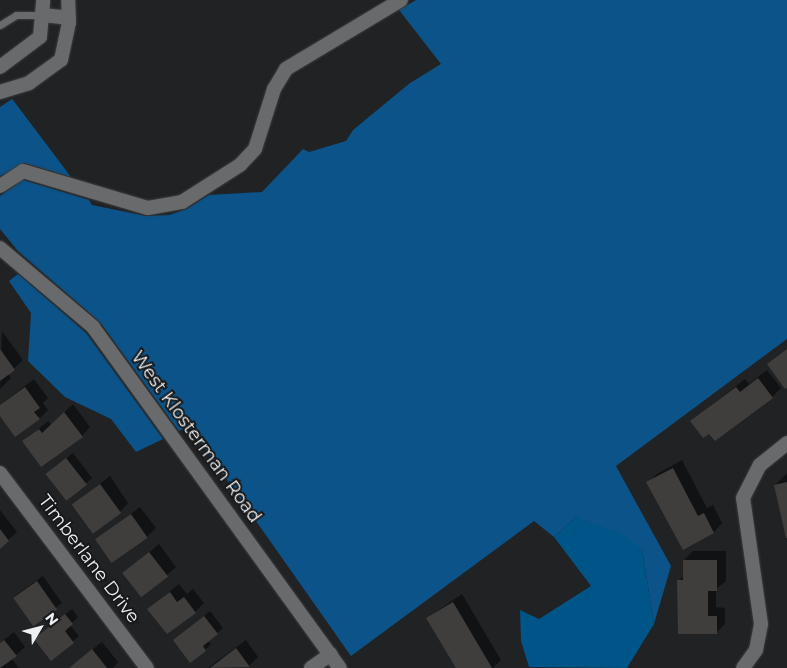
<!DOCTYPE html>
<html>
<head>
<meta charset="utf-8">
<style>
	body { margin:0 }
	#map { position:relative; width:787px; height:668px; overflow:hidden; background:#202224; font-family:Montserrat,sans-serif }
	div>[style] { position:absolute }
	.forest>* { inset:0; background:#0b5388 }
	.water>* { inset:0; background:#058 }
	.shadow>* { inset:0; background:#0007; transform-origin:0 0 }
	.building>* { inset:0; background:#403e3c; transform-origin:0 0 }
	.roads { filter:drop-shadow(0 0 1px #3c3e3f) drop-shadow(0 0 1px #3c3e3f) }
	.service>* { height:7px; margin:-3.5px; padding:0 3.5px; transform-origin:3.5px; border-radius:3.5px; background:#686a6c }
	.minor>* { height:14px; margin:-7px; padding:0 7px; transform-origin:7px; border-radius:7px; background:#686a6c }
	span { translate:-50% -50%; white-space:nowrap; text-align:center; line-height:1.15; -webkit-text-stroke:4px #17191b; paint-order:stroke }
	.street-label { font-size:18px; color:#eff0f2 }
	.north { position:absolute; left:15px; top:603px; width:50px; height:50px; -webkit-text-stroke:4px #17191b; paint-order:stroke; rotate:53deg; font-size:14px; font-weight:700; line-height:20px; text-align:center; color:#eff0f2 }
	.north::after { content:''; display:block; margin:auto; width:18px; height:22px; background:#eff0f2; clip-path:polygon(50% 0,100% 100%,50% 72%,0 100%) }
</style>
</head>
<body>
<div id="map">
	<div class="forest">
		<div style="clip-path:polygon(416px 0,787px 0,787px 339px,616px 466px,671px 566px,654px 624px,642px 549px,576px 517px,554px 537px,534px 521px,351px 656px,189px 426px,179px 431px,100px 322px,18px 251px,0 229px,0 196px,23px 180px,89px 200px,92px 205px,146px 216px,169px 215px,187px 209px,209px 195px,262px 192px,303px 149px,309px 152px,346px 141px,353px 130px,410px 83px,441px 64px,399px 10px)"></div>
		<div style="clip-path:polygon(12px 99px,13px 100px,71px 177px,25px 163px,0 176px,0 107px)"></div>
		<div style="clip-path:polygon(18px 274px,86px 333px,163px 439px,136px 452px,111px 419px,65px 397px,28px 361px,31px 313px,9px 281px)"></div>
	</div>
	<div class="water">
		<div style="clip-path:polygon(576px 517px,620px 533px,642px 549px,654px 624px,627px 668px,529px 667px,521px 641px,520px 610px,539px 619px,591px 586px,554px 537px)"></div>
	</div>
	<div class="shadow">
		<div style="clip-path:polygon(2px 331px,23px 360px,8px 374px,11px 378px,0 389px)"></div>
		<div style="clip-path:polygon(767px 370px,781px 388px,772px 397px,709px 432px,691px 421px,745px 379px,749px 384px)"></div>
		<div style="clip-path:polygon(34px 379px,48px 398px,43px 403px,48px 410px,39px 419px,0 414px,0 405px)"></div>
		<div style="clip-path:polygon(73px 404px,90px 427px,82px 436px,24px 441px,48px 421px,51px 425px)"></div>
		<div style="clip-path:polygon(73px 453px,92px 478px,67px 499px,53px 469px)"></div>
		<div style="clip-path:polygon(682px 460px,707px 508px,713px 505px,722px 523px,714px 532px,683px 549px,648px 483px,657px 474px)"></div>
		<div style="clip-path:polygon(787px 473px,787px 536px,775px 485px)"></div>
		<div style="clip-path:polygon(110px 476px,128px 503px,120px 512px,73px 505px)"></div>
		<div style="clip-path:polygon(140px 507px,156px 528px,147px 537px,97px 540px)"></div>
		<div style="clip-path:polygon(0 510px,17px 532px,0 547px)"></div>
		<div style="clip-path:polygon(159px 544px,176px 567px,167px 575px,124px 574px)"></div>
		<div style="clip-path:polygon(693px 551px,726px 551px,726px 581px,716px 589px,716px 607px,725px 608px,725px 624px,716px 633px,679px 581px,684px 575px,684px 560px)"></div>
		<div style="left:43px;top:576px;width:33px;height:36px;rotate:55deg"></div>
		<div style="clip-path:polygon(179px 584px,187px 594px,193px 589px,204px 603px,195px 612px,149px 609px)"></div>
		<div style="clip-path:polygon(462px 594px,501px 660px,493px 668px,457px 668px,427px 618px)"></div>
		<div style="clip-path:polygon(72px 609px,78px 617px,70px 625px,79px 636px,51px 659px,41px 634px)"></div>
		<div style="clip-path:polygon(210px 611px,223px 628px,208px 641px,211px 644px,205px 650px,174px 640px)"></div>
		<div style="clip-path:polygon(14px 632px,25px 647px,12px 659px,19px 668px,0 668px,0 643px)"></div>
		<div style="clip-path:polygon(246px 640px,258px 657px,249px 666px,208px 668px)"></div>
		<div style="clip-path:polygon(102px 642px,118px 662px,113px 668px,69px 668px)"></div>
	</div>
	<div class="building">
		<div style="clip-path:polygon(0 349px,15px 370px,0 381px)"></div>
		<div style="clip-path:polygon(787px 349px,787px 388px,785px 389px,767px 364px)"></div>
		<div style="clip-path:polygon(758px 378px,773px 398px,715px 441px,709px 434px,703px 438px,690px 421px,736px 387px,740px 392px)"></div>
		<div style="clip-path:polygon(25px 387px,40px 408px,34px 412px,40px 419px,15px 437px,0 416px,0 405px)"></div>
		<div style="clip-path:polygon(64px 412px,83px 437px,41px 467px,22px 441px,39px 429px,42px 433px)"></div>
		<div style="left:66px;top:458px;width:34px;height:26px;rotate:52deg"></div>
		<div style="clip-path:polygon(673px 468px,698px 516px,704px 513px,714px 533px,683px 550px,646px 482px)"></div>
		<div style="clip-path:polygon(787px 482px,787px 538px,786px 538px,774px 485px)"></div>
		<div style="left:100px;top:484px;width:36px;height:35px;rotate:54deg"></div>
		<div style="left:131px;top:514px;width:29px;height:44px;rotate:55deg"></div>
		<div style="clip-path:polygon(0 529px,9px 541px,0 549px)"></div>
		<div style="left:149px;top:552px;width:31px;height:34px;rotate:52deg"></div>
		<div style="clip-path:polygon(683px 560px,717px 560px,717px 591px,708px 591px,708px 616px,717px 616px,717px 634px,678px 634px,677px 580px,683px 580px)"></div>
		<div style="left:37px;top:581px;width:35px;height:29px;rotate:55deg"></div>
		<div style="clip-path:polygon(170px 592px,177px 602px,184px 597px,196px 613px,167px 634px,147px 609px)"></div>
		<div style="clip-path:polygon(453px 602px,492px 668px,456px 668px,426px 618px)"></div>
		<div style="clip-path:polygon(65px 614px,73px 624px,65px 631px,74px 643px,51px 661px,34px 639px)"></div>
		<div style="clip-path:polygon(204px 616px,218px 634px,203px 646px,206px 651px,190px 663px,173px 640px)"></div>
		<div style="clip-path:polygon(4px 640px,17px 656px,0 668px,0 643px)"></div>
		<div style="clip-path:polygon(236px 648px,250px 667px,210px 668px)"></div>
		<div style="clip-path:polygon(92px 649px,107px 668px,69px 668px)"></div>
	</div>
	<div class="roads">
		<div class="service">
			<div style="left:0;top:25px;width:19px;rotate:-32deg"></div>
			<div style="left:16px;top:15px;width:26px"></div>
		</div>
		<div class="minor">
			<div style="left:42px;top:15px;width:27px;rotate:6deg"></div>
			<div style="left:0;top:67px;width:50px;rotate:-36.9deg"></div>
			<div style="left:40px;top:37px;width:37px;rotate:-85deg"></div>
			<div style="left:0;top:92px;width:30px;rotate:-17deg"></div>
			<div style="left:29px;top:83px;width:39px;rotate:-36deg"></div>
			<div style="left:61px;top:60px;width:38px;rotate:-78deg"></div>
			<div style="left:69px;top:23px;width:23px;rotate:-92deg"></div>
			<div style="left:0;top:186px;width:27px;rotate:-33deg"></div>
			<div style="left:23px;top:171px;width:130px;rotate:16.5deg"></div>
			<div style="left:148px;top:208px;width:35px;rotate:-10deg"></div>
			<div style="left:182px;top:202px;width:69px;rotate:-32.5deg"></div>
			<div style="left:240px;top:165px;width:22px;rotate:-47deg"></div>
			<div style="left:255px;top:149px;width:63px;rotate:-72.4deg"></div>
			<div style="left:274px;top:89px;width:23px;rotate:-59deg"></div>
			<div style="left:286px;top:69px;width:134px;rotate:-31deg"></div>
			<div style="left:0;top:248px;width:122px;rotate:40.3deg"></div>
			<div style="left:93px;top:327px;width:421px;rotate:54.1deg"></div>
			<div style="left:0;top:473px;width:244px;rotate:53deg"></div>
			<div style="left:311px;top:668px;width:24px;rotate:-35deg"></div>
			<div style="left:743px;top:668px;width:22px;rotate:-54deg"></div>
			<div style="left:756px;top:650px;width:26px;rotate:-79deg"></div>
			<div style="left:761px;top:624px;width:127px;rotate:-98.1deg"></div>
			<div style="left:743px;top:498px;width:37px;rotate:-63deg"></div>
			<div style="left:760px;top:465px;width:35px;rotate:-39deg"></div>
		</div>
	</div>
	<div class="street-label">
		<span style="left:196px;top:437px;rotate:54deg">West Klosterman Road</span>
		<span style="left:89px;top:559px;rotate:53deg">Timberlane Drive</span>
	</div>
	<div class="north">N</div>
</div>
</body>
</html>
